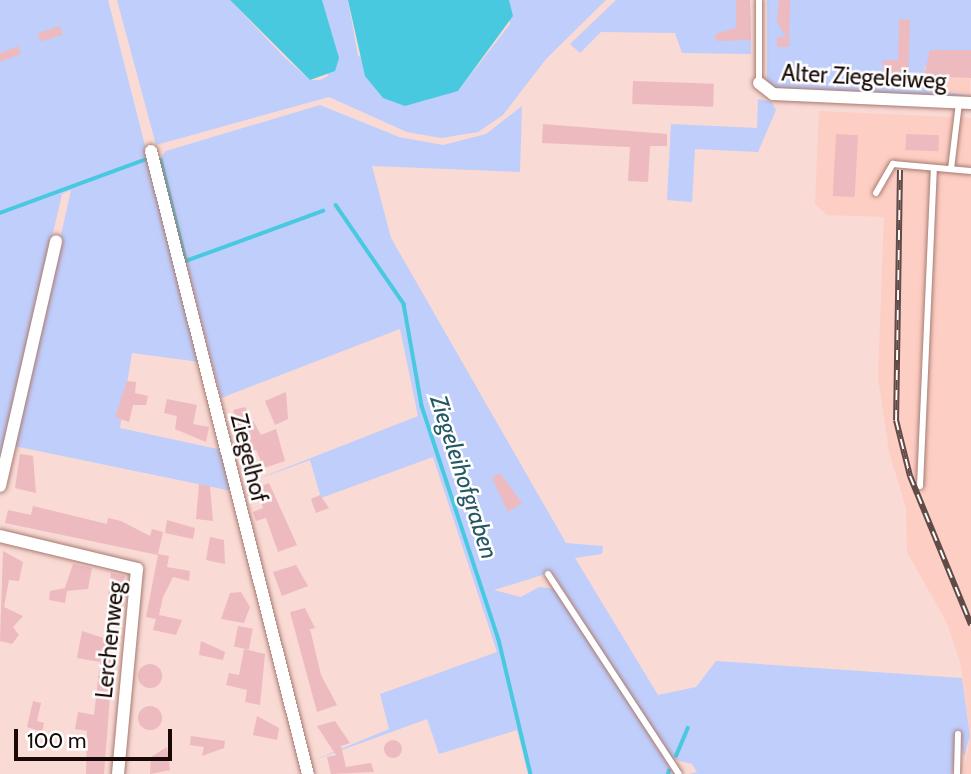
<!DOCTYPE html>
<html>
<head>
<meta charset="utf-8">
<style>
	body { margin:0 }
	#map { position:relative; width:971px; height:774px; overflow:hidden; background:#f9dad4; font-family:Cabin,sans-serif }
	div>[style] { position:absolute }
	.built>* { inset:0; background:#fdcec4; transform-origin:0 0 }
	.green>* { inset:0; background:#c0cefb }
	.water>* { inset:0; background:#49c9df }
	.stream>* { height:3.5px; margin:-1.75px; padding:0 1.75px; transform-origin:1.75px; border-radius:1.75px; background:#49c9df }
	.building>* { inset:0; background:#edbabf; transform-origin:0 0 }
	.round { border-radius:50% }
	.roads { filter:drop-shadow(0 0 2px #a87a71) drop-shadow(0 0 2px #a87a71) }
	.lane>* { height:6px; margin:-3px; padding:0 3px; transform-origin:3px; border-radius:3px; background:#fff }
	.street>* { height:12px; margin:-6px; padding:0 6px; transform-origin:6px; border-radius:6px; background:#fff }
	.rail>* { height:6px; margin-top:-3px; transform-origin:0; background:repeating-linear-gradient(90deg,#fff 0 10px,#604b47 0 20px); box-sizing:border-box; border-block:2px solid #604b47 }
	span { translate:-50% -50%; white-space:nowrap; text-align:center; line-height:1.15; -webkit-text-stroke:5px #fff; paint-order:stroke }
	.street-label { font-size:23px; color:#1a0a07 }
	.water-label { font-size:24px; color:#245963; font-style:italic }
	.scale { position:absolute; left:14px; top:729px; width:158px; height:32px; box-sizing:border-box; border:4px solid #1a0a07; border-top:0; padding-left:9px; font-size:21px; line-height:24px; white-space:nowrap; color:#1a0a07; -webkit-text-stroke:5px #fff; paint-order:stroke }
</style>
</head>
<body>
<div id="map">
	<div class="built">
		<div style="left:925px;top:66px;width:46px;height:25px;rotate:2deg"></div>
		<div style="clip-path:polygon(819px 111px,971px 118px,971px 774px,964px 774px,970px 736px,961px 665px,947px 623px,907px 552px,906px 508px,889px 452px,878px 377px,884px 217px,827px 215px,815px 204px)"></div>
	</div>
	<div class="green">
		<div style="clip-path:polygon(0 0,108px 0,200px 362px,132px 353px,120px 428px,222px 450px,232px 491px,14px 446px,71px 190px,62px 194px,0 462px)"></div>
		<div style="clip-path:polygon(117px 0,230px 0,283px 56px,310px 80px,320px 80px,328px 76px,322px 0,348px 0,358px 56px,458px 91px,510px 24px,509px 0,606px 0,546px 59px,503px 115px,478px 132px,441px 138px,407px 132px,329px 97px,156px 145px)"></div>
		<div style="clip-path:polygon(616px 0,750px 0,751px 54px,682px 53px,675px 33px,601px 32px,580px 53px,570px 44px)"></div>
		<div style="clip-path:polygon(767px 0,971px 0,971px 68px,925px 66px,924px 88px,971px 96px,767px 90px)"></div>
		<div style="clip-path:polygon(758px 99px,772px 102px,776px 110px,758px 152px,695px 149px,692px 202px,667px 200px,671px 124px,757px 128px)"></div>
		<div style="clip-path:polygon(320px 105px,399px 137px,443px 145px,486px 134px,522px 106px,520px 172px,372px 166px,391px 238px,566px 543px,603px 546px,602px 554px,575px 558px,658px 695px,696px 687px,716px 661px,962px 678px,970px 736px,964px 757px,958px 733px,952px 774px,689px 774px,697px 772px,692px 764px,672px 759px,552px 572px,494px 590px,521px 597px,539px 587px,557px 589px,674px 774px,528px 774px,517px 730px,439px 754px,427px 719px,312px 761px,389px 729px,380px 694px,497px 652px,433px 457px,321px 498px,310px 460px,242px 485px,418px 416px,400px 329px,221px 398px,159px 159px,166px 151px)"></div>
	</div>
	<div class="water">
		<div style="clip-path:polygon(230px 0,322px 0,339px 58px,335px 71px,310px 80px)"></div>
		<div style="clip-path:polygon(348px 0,509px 0,513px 16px,458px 91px,405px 106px,383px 98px,365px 76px)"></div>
	</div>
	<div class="stream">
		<div style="left:161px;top:160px;width:104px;rotate:76.1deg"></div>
		<div style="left:186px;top:261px;width:146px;rotate:-20.1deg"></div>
		<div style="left:336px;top:205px;width:120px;rotate:55.5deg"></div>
		<div style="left:404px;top:304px;width:104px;rotate:80deg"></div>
		<div style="left:422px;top:406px;width:246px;rotate:71.8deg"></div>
		<div style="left:499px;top:640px;width:138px;rotate:76.6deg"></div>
		<div style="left:0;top:213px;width:157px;rotate:-20.2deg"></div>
		<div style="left:676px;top:756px;width:30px;rotate:-67deg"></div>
		<div style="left:668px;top:774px;width:3px;rotate:-72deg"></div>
	</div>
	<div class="building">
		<div style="clip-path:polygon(736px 0,750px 0,751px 40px,716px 41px,715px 34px,736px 28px)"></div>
		<div style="clip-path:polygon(779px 0,790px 0,789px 47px,777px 47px,777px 37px,786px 37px,777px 22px)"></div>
		<div style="clip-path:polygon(899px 19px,910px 20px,908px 85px,883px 88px,883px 60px,898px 60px)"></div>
		<div style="left:60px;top:26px;width:9px;height:23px;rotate:72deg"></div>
		<div style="clip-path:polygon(18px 46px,21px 54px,0 62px,0 53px)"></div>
		<div style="clip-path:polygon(930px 50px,971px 50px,971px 78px,924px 76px)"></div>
		<div style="left:633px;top:81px;width:81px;height:23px;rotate:2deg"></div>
		<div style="clip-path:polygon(543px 124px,667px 134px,667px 146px,650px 146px,648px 182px,628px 181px,630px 147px,542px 143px)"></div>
		<div style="left:836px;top:134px;width:22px;height:62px;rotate:3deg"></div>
		<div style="left:906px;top:134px;width:33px;height:16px;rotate:2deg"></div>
		<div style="clip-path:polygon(127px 381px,136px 382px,135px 393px,148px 396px,146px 405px,133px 405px,129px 422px,115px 417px)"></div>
		<div style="clip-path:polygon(286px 392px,288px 419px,275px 425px,265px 401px)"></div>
		<div style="clip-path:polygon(167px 399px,197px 405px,193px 424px,209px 427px,206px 442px,175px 429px,177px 416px,164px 413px)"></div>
		<div style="clip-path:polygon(245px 407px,261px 435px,276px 429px,285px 461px,264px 468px,256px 450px,247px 453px,233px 410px)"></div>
		<div style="clip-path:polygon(20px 454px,33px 456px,36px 493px,15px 488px)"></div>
		<div style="clip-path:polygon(500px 473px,522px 503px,508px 512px,492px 478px)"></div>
		<div style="clip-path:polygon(269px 483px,297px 545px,278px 552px,266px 518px,256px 521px,253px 512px,263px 508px,256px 488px)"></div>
		<div style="clip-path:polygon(199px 484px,210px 486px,213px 521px,196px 519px)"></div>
		<div style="clip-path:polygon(320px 495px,329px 508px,316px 513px,311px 499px)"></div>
		<div style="clip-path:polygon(33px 506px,107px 524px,108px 518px,121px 521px,150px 536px,152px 529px,163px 532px,158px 554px,169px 556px,167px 567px,190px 571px,189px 581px,173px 577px,163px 597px,159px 615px,182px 620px,176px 635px,153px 630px,156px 619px,146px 617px,158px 555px,5px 523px,8px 510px,31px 515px)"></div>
		<div style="clip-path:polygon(167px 520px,195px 528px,193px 539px,165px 533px)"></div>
		<div style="clip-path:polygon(210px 537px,224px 540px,225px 564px,206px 560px)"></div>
		<div style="clip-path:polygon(3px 551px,23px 562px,19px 581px,9px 580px,4px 607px,23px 616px,13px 627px,19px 635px,12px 644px,0 641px)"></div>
		<div style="clip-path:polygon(73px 564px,92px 568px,88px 589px,67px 591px,65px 603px,49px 600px,50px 591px,65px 588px)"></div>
		<div style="clip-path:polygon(296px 565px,308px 586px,282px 596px,273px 572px)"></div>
		<div style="clip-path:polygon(111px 573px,125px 576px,114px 620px,105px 618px)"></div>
		<div style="clip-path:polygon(241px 592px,250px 607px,244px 623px,221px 619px,230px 593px)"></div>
		<div style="clip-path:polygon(305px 608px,315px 628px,310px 629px,321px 675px,337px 705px,317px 712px,290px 612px)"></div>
		<div style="left:238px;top:626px;width:15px;height:21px;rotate:11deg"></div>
		<div style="clip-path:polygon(82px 631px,110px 640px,113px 658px,104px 774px,86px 774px,87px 731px,75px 729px,78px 712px,94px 715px,100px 662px,77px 658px)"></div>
		<div style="clip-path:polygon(201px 641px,225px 652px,223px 660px,199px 655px)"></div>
		<div style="clip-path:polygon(244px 649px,265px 654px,260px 705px,245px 702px,247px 690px,226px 685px,229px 673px,239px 675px)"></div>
		<div class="round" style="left:138px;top:664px;width:24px;height:24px"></div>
		<div style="clip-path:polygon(33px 701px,41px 703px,37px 721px,44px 723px,42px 732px,27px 727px)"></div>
		<div class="round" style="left:138px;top:706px;width:24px;height:24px"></div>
		<div style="clip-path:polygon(257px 716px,279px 728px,277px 740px,253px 735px)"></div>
		<div style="clip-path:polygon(335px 721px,350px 743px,341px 746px,346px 767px,371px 763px,374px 772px,331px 774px,327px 757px,336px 755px,317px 726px)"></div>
		<div style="clip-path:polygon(191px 736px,225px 741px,224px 748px,202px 756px,204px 747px,190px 745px)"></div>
		<div class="round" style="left:384px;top:740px;width:18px;height:18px"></div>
		<div style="clip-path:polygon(167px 747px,170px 770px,150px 774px,151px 757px)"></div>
	</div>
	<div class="roads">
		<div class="lane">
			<div style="left:759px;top:83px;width:83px;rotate:-90deg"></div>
			<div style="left:951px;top:169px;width:66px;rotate:-83.1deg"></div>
			<div style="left:876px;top:193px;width:34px;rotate:-60deg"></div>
			<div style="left:893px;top:164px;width:78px;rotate:5.1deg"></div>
			<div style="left:920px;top:486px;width:318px;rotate:-87.5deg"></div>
			<div style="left:548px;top:574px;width:239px;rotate:56.8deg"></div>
			<div style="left:957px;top:774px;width:40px;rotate:-88.6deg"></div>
		</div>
		<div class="street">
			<div style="left:759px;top:83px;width:18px;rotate:38deg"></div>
			<div style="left:773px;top:94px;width:198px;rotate:2.6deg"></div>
			<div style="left:151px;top:151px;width:642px;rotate:75.86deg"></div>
			<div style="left:0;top:486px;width:251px;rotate:-77.1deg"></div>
			<div style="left:0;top:536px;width:141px;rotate:13.5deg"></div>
			<div style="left:137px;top:569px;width:206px;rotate:95.3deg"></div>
		</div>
	</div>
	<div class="rail">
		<div style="left:900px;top:170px;width:250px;rotate:90.9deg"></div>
		<div style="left:896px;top:420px;width:58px;rotate:76deg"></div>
		<div style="left:910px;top:476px;width:161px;rotate:67.7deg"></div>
	</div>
	<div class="street-label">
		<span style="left:864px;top:77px;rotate:3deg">Alter Ziegeleiweg</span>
		<span style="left:249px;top:458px;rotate:76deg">Ziegelhof</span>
		<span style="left:110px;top:640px;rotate:-84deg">Lerchenweg</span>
	</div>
	<div class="water-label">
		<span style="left:464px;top:477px;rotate:72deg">Ziegeleihofgraben</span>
	</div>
	<div class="scale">100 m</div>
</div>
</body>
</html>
